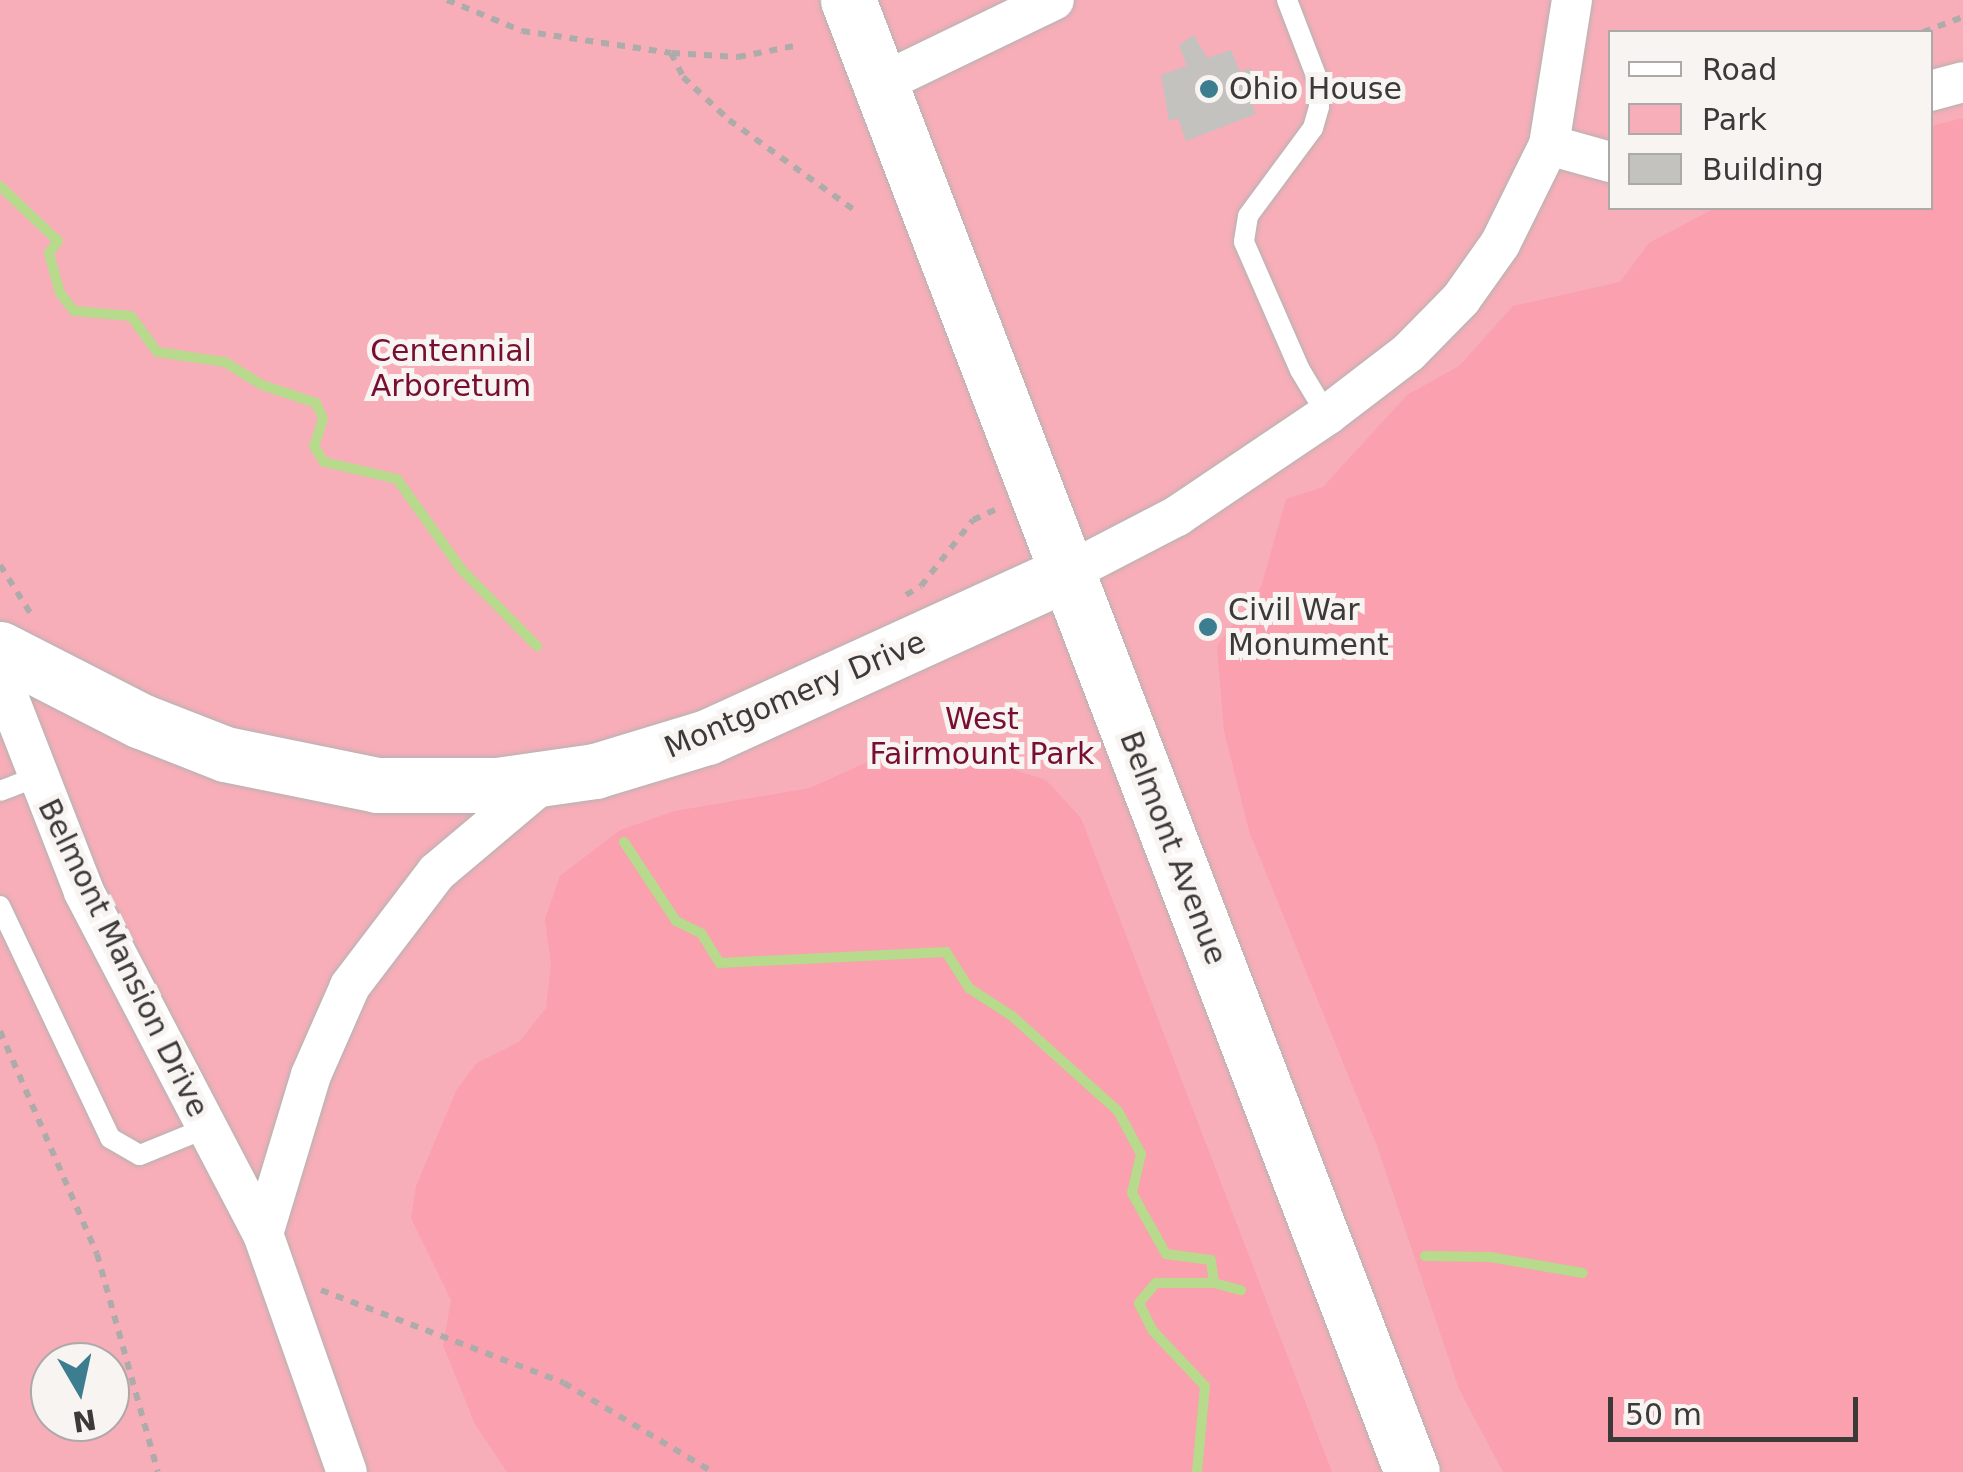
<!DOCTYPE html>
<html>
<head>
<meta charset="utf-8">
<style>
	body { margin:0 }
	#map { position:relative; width:1963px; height:1472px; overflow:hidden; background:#f7f4f2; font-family:"DejaVu Sans",sans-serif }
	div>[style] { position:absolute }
	.green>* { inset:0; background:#f7aeb9 }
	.forest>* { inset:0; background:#faa0ae }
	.stream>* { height:10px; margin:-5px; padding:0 5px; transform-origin:5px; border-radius:5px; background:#b7da8d }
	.building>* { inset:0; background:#c3c2bf }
	.path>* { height:6px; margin-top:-3px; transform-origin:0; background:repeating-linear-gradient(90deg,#aeacaa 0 8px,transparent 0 16px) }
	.roads { filter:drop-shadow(0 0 2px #b5b2b0) drop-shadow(0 0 2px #b5b2b0) }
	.lane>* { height:20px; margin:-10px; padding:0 10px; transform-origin:10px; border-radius:10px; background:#fff }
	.street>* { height:40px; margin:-20px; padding:0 20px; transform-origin:20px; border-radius:20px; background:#fff }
	.primary>* { height:55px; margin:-27.5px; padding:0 27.5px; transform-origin:27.5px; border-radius:27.5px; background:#fff }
	.dots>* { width:28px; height:28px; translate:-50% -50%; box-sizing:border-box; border:5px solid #f7f4f2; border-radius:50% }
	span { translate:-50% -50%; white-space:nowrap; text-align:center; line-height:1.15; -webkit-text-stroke:10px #f7f4f2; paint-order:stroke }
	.poi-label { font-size:30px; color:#3b3a39 }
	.left { translate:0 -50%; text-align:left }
	.park-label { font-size:30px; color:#780e31 }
	.street-label { font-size:30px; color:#3b3a39 }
	.legend { position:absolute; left:1608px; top:30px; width:325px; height:180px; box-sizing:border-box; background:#f7f4f2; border:2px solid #acaaa8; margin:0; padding:12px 18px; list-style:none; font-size:30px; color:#3b3a39 }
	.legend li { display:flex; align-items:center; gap:20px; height:50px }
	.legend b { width:50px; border:2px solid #acaaa8 }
	.north { position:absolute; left:30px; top:1342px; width:100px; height:100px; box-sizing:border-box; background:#f7f4f2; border:2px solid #acaaa8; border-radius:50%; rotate:171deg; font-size:28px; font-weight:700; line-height:40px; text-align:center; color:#3b3a39 }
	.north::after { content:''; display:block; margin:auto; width:35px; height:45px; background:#3c7d8f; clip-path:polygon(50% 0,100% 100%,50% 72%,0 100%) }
	.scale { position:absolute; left:1608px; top:1397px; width:250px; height:45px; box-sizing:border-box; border:5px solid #3b3a39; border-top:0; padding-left:12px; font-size:30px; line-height:35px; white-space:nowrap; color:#3b3a39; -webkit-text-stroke:8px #f7f4f2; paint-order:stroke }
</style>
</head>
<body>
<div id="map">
	<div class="green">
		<div style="clip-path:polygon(evenodd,0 0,1963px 0,1963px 1472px,0 1472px,0 0,1610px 32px,1930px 32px,1930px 208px,1610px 208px,1610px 32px,0 0,50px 1362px,110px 1362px,110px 1422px,50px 1422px,50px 1362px)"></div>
	</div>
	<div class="forest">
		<div style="clip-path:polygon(1963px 118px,1963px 1472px,1503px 1472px,1459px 1389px,1377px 1146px,1249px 831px,1224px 731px,1217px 646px,1261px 587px,1286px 499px,1323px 487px,1407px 395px,1459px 366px,1513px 306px,1620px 282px,1649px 243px,1715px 208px,1930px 208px,1931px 126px)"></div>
		<div style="clip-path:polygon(930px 743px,1046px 780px,1081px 818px,1332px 1472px,507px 1472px,475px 1424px,443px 1345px,451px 1300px,411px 1218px,416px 1186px,457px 1089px,477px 1063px,519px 1042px,546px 1008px,551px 965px,545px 919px,560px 876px,620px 830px,675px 811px,810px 788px,900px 747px)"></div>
	</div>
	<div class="stream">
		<div style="left:0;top:186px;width:80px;rotate:43.5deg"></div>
		<div style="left:58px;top:241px;width:15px;rotate:127deg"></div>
		<div style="left:49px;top:253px;width:41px;rotate:74.6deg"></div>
		<div style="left:60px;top:293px;width:23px;rotate:52deg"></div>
		<div style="left:74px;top:311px;width:57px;rotate:5deg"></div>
		<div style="left:131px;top:316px;width:44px;rotate:54.2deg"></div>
		<div style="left:157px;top:352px;width:69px;rotate:8.4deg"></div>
		<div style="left:225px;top:362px;width:44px;rotate:31.9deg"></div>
		<div style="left:262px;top:385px;width:57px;rotate:18.4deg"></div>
		<div style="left:316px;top:403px;width:17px;rotate:66deg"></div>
		<div style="left:323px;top:419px;width:28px;rotate:108deg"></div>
		<div style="left:314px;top:446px;width:19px;rotate:58deg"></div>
		<div style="left:324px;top:462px;width:75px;rotate:13.1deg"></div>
		<div style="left:397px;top:479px;width:112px;rotate:54.5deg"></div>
		<div style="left:462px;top:570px;width:107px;rotate:45.4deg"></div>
		<div style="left:624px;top:842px;width:95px;rotate:56.6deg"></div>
		<div style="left:676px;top:921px;width:28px;rotate:26deg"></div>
		<div style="left:701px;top:933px;width:36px;rotate:58deg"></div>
		<div style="left:720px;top:963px;width:226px;rotate:-2.8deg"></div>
		<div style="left:946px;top:952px;width:43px;rotate:57.4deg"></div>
		<div style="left:969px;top:988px;width:51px;rotate:33.1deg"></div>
		<div style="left:1012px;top:1016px;width:142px;rotate:41.9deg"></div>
		<div style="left:1118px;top:1111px;width:49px;rotate:61.9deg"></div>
		<div style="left:1141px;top:1154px;width:40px;rotate:103deg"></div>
		<div style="left:1132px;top:1193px;width:70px;rotate:60.9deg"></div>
		<div style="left:1166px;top:1254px;width:45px;rotate:7.6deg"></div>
		<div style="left:1211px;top:1260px;width:23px;rotate:83deg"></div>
		<div style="left:1214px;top:1283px;width:28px;rotate:15deg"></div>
		<div style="left:1425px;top:1256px;width:65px;rotate:0.9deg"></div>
		<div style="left:1490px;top:1257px;width:94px;rotate:9.8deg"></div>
		<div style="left:1197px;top:1472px;width:86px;rotate:-84.7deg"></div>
		<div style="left:1205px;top:1386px;width:76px;rotate:-133.4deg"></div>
		<div style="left:1153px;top:1331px;width:31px;rotate:-117deg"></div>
		<div style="left:1139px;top:1303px;width:26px;rotate:-50deg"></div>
		<div style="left:1156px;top:1283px;width:58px"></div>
	</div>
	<div class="building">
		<div style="clip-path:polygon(1194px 35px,1207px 58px,1231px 50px,1240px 72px,1251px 68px,1258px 87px,1247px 91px,1256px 114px,1186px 141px,1178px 118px,1169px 121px,1161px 75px,1187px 66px,1179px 45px)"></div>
	</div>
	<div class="path">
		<div style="left:447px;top:0;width:81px;rotate:22.5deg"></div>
		<div style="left:522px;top:31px;width:151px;rotate:8.4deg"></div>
		<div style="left:671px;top:53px;width:27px;rotate:63deg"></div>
		<div style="left:683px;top:77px;width:63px;rotate:43.1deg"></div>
		<div style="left:729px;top:120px;width:158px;rotate:35.7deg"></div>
		<div style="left:1923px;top:32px;width:43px;rotate:-20.6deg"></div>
		<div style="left:672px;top:53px;width:66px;rotate:3.5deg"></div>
		<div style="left:738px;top:57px;width:57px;rotate:-11.1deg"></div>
		<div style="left:0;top:565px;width:58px;rotate:57.7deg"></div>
		<div style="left:906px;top:595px;width:17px;rotate:-31deg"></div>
		<div style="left:921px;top:586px;width:84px;rotate:-51.8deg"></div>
		<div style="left:973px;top:520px;width:26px;rotate:-25deg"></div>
		<div style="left:0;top:1031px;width:243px;rotate:66.5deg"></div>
		<div style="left:97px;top:1254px;width:226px;rotate:74.4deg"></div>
		<div style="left:321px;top:1290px;width:260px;rotate:20.9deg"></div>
		<div style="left:564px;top:1383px;width:174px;rotate:30.9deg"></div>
	</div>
	<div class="roads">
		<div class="lane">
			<div style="left:1287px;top:0;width:92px;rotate:69deg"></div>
			<div style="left:1320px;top:86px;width:21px;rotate:93deg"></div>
			<div style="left:1319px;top:107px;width:22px;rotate:106deg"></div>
			<div style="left:1313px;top:128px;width:109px;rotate:126.5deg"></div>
			<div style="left:1248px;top:216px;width:26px;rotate:99deg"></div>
			<div style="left:1244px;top:242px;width:140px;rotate:66.4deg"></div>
			<div style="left:1300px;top:370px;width:52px;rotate:59deg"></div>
			<div style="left:0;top:791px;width:39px;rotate:-21deg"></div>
			<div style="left:0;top:906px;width:257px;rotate:64.6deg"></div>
			<div style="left:110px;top:1138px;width:34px;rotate:30deg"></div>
			<div style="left:140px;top:1155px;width:71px;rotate:-22.2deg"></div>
		</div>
		<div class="street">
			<div style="left:880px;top:84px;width:193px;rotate:-25.8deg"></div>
			<div style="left:1930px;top:91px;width:34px;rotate:-15deg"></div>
			<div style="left:1549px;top:145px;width:63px;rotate:15.6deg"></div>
			<div style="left:1067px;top:573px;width:124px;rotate:-27.4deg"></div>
			<div style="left:1177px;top:516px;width:181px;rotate:-34deg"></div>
			<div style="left:1327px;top:415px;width:103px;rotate:-37.5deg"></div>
			<div style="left:1409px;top:352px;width:74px;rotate:-45.5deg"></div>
			<div style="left:1461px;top:299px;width:67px;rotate:-54.7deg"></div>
			<div style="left:1500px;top:244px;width:110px;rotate:-63.7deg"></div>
			<div style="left:1549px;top:145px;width:147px;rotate:-81deg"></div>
			<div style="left:0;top:676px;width:232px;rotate:68.7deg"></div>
			<div style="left:84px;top:892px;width:386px;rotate:62.4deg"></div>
			<div style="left:263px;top:1234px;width:252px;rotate:70.6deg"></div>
			<div style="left:263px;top:1234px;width:166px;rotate:-73.2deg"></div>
			<div style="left:311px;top:1075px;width:97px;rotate:-66.3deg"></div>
			<div style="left:350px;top:986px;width:143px;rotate:-52.7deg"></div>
			<div style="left:437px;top:872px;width:141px;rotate:-40.1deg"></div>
		</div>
		<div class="primary">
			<div style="left:848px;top:0;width:1576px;rotate:69.04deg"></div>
			<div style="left:0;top:649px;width:158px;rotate:27.1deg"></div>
			<div style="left:141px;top:721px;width:90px;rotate:21.4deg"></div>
			<div style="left:225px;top:754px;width:155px;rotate:11.5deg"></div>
			<div style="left:377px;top:785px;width:120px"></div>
			<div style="left:497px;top:785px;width:99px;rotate:-8.1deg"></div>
			<div style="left:595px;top:771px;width:117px;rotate:-16.9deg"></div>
			<div style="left:707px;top:737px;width:396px;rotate:-24.5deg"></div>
		</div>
	</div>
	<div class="dots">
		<div style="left:1209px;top:89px;background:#3c7d8f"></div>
		<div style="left:1208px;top:627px;background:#3c7d8f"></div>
	</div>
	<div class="poi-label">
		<span class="left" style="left:1229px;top:89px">Ohio House</span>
		<span class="left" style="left:1228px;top:627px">Civil War<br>Monument</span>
	</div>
	<div class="park-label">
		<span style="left:451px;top:368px">Centennial<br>Arboretum</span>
		<span style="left:982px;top:736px">West<br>Fairmount Park</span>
	</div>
	<div class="street-label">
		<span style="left:795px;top:695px;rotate:-23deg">Montgomery Drive</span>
		<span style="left:1173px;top:848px;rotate:69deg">Belmont Avenue</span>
		<span style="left:123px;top:958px;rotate:64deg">Belmont Mansion Drive</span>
	</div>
	<ul class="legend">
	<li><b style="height:12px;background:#fff"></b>Road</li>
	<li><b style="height:28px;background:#f7aeb9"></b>Park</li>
	<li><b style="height:28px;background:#c3c2bf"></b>Building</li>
	</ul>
	<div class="north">N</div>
	<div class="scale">50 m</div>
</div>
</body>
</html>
